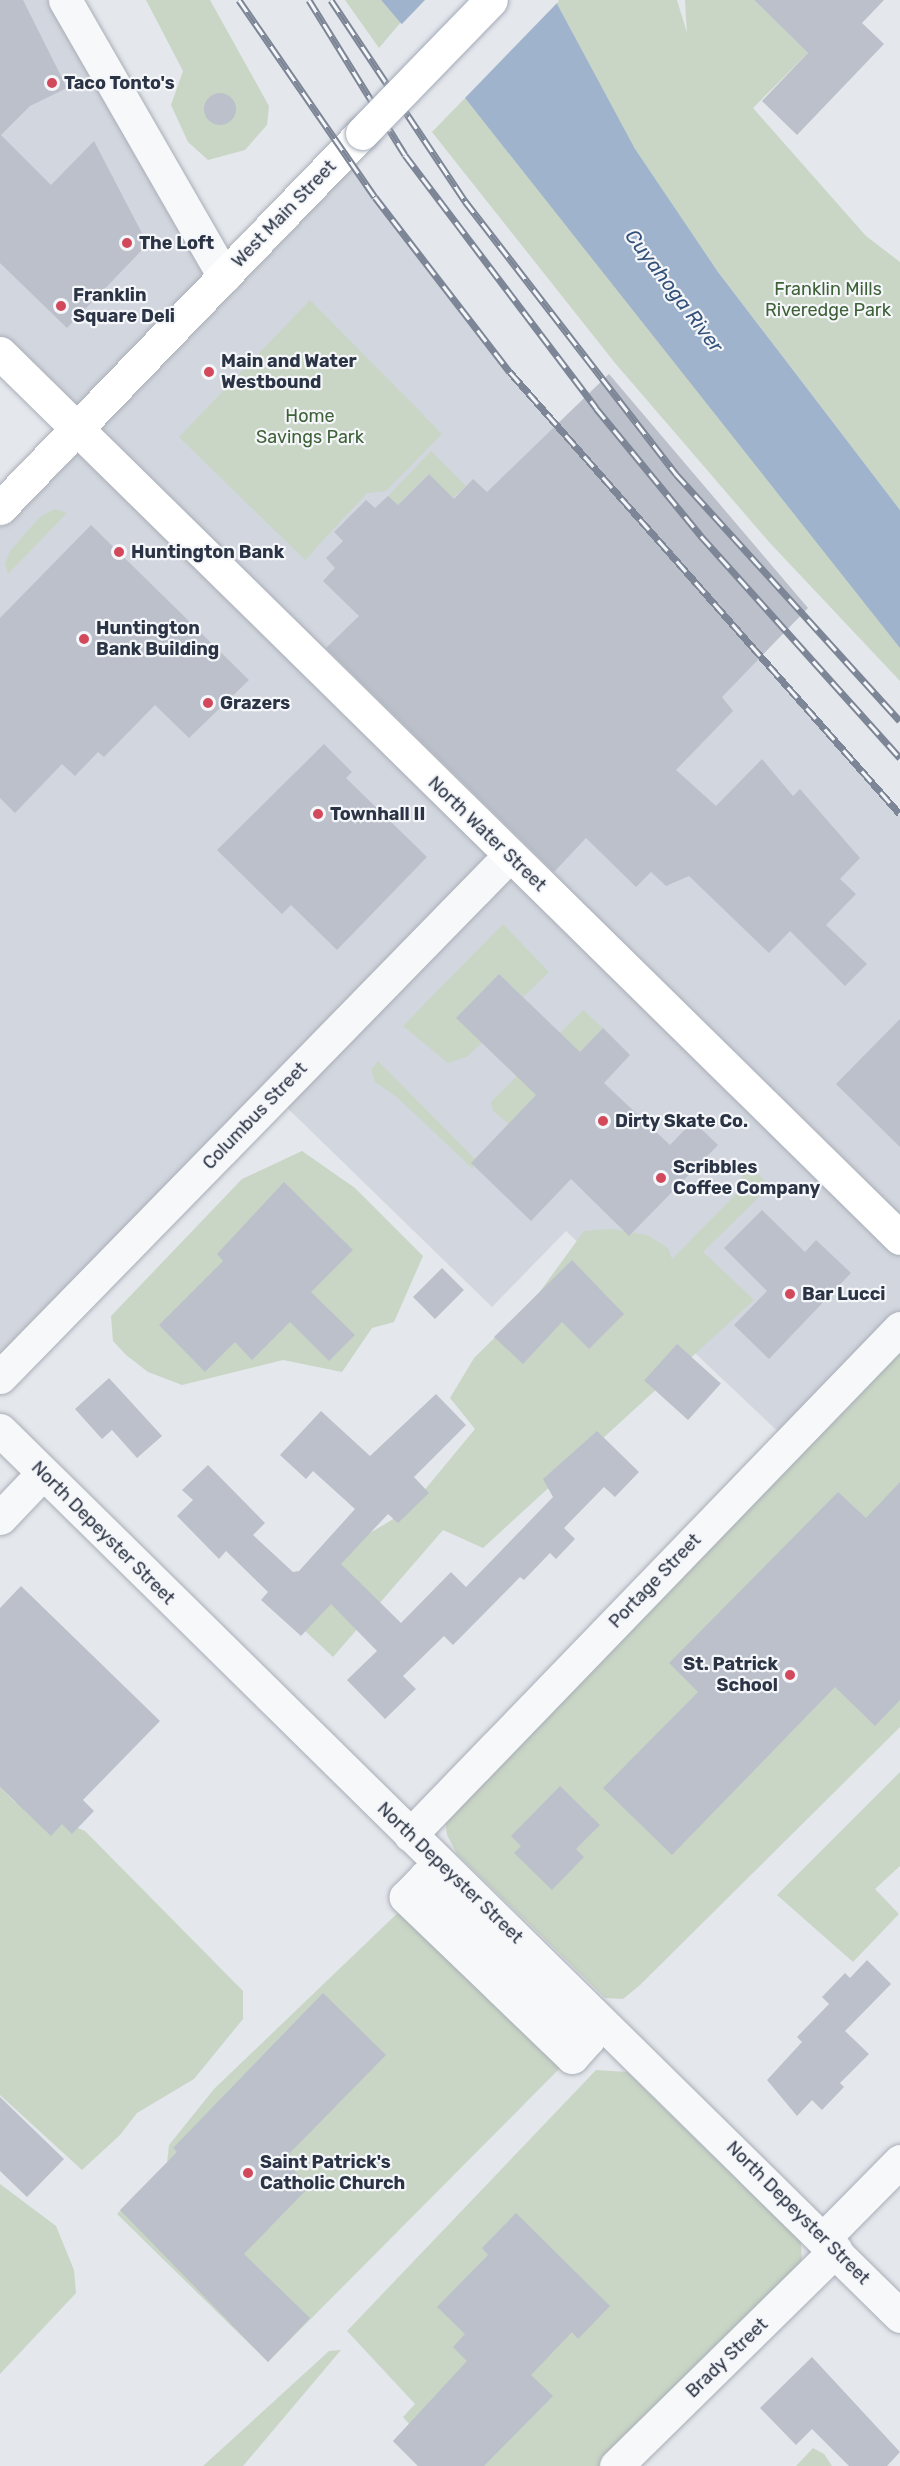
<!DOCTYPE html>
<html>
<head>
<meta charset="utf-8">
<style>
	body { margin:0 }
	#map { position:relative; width:900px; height:2466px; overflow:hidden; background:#e4e7ec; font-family:Rubik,sans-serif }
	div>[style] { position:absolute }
	.built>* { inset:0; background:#d2d6de }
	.green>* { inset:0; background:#c9d6c5 }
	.water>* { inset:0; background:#9fb4cc }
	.pier>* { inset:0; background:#e4e7ec }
	.building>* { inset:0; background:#bbc0ca; transform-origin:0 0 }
	.round { border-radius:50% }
	.roads { filter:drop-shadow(0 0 2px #a9aeb7) drop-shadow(0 0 2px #a9aeb7) }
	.minor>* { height:33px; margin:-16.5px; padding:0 16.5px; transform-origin:16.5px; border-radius:16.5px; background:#f7f8fa }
	.major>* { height:33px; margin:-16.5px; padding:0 16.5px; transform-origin:16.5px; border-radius:16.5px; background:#fff }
	.rail>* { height:7px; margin-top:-3.5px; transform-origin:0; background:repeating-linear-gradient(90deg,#f4f6f9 0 14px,#7d8696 0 28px); box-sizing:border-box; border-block:2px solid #7d8696 }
	.bridges { filter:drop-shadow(0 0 2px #a3abb8) drop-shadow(0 0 2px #a3abb8) }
	.major-bridge>* { height:33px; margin:-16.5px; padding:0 16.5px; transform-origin:16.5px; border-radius:16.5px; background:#fff }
	.dots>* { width:16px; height:16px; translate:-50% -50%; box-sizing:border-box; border:3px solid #f4f6f9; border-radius:50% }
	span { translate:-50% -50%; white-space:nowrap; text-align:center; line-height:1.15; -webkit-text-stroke:4.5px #f4f6f9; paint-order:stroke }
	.poi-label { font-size:18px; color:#2b3445; font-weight:700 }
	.left { translate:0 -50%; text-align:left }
	.right { translate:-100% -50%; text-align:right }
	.street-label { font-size:18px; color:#2b3445 }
	.park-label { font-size:18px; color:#3f6138 }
	.water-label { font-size:20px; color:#34527a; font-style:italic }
</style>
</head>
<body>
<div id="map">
	<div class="built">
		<div style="clip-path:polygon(0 0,65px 0,218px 275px,76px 421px,0 347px)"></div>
		<div style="clip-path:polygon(343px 153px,510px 372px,900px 814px,900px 1580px,789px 1442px,566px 1231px,492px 1307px,275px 1096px,0 1378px,0 508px)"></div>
	</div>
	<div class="green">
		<div style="clip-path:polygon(146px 0,210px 0,269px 106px,267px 125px,245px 150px,208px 160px,188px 142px,171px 105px,183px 71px)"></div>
		<div style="clip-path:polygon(345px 0,381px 0,401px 22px,379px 48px)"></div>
		<div style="clip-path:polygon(555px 0,677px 0,687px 33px,685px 0,754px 0,808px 53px,753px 108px,866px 236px,900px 262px,900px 510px,718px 272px,635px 150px)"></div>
		<div style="clip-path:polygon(465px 98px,900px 640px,900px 681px,769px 542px,615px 363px,432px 132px)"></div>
		<div style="clip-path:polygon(310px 300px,442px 434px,386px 491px,367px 493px,305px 560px,179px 437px)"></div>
		<div style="clip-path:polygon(431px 451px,466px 486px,453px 498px,428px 474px,398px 505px,388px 496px)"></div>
		<div style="clip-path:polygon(55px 509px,67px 513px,8px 574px,5px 564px,10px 551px,40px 517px)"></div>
		<div style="clip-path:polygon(503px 924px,549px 972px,523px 997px,499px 974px,457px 1018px,482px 1043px,466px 1057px,448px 1063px,403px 1026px)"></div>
		<div style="clip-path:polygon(583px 1010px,603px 1028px,509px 1124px,493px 1111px,491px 1102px)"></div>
		<div style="clip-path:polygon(378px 1061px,475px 1159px,473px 1169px,398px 1098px,375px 1082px,371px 1070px)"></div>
		<div style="clip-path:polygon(302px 1151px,355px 1188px,423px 1256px,394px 1322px,372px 1328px,342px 1372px,283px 1360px,182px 1385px,148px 1372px,126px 1355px,113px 1341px,111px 1316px,242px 1179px)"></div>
		<div style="clip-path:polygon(746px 1162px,770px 1186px,703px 1252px,754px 1300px,483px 1548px,443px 1530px,333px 1657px,303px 1629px,317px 1591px,360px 1539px,408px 1510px,475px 1429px,450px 1398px,474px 1358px,536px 1297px,584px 1231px,611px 1229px,647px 1235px,668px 1248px,672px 1259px,738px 1192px)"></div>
		<div style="clip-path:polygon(900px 1347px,900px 1727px,640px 1985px,623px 1999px,605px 1998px,457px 1854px,447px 1835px,445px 1819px)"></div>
		<div style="clip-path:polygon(900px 1772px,900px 1866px,875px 1889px,899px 1914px,853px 1962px,777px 1895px)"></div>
		<div style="clip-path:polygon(0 1787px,15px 1802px,85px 1831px,243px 1991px,243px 2019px,194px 2079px,137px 2113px,120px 2135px,82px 2170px,0 2095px)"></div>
		<div style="clip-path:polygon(407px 1904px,568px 2060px,268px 2362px,117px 2214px,167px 2163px,169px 2145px,214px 2089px)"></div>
		<div style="clip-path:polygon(596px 2070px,627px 2072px,801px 2242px,802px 2267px,600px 2466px,418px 2466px,393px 2441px,410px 2425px,403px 2417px,415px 2404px,347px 2331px)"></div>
		<div style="clip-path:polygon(0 2184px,56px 2226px,74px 2270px,76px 2293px,0 2374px)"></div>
		<div style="clip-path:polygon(341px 2350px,243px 2466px,203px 2466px,329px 2351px)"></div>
		<div style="clip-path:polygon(813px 2448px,824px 2454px,832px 2466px,796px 2466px)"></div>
	</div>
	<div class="water">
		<div style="clip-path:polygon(381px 0,555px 0,635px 149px,718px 272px,900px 510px,900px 648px,465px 98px)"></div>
	</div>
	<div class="pier">
		<div style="clip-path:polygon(425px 0,558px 0,559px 1px,463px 100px,401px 25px)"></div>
	</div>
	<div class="building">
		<div style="clip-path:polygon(0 0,23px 0,67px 88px,30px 106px,1px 135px,51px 185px,94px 141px,145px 239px,141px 251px,67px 328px,0 263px)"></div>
		<div style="clip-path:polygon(754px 0,884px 0,862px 23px,884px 44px,797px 135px,762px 101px,808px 53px)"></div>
		<div class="round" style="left:204px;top:93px;width:32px;height:32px"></div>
		<div style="clip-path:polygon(609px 374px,808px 608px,722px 697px,733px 711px,676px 770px,716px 806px,762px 759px,793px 796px,800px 789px,860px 858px,840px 879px,856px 894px,826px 925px,867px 964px,845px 986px,790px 931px,769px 953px,689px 876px,666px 886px,651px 872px,636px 887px,586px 838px,554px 872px,326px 648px,359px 616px,323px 581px,335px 568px,326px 558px,343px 541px,334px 532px,366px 500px,375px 508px,388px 496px,398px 505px,429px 474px,454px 499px,473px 479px,487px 492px)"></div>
		<div style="clip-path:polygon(91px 525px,249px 680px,189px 738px,155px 705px,104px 757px,98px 752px,75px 776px,62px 764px,15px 813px,0 798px,0 618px)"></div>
		<div style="clip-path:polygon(324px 744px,352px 772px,346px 778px,427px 857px,337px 950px,291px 905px,282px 914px,217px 850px)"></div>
		<div style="clip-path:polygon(499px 974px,580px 1052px,603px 1028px,630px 1055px,604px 1083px,670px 1145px,693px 1121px,718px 1145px,629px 1236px,571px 1179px,531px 1221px,471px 1163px,536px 1095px,456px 1018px)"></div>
		<div style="clip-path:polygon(900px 1019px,900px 1147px,836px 1084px)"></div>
		<div style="clip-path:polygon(284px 1182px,353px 1250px,311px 1292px,355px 1335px,329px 1361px,290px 1322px,252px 1360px,235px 1342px,205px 1372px,159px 1325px,223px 1261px,217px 1254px)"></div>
		<div style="clip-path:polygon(762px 1210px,805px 1252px,816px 1240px,851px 1273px,769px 1359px,734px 1325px,767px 1291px,724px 1248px)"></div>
		<div style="clip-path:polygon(572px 1260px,624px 1314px,589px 1349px,562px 1322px,523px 1364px,494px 1337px)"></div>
		<div style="left:442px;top:1268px;width:31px;height:41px;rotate:45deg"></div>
		<div style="left:677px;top:1344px;width:59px;height:49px;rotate:42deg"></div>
		<div style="clip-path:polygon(109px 1378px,162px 1436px,137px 1458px,112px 1430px,102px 1439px,75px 1409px)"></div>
		<div style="clip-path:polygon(436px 1394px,466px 1425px,414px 1477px,429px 1493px,398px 1523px,388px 1514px,341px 1564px,401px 1623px,451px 1572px,466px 1587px,553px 1497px,543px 1479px,597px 1431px,639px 1472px,615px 1497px,604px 1487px,564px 1528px,575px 1539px,556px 1559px,550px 1553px,524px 1580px,520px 1577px,453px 1645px,444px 1636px,403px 1676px,416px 1689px,385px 1719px,347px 1680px,377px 1651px,331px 1604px,301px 1636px,261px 1600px,268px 1592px,226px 1551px,219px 1559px,177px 1516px,193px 1500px,182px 1490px,208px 1465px,265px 1523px,253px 1535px,293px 1572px,299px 1571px,355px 1509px,313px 1471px,306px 1479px,280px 1455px,321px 1411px,370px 1456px)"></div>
		<div style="clip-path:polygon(900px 1482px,900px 1700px,875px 1726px,835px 1687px,672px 1855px,603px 1788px,698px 1692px,669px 1663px,838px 1492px,866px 1518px)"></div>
		<div style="clip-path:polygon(21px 1586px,160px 1721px,83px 1800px,94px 1811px,72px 1834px,62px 1824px,51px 1836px,0 1787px,0 1608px)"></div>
		<div style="clip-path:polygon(560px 1786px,600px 1825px,576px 1849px,584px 1857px,552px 1890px,514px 1853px,521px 1846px,511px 1836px)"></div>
		<div style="clip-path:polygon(867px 1960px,891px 1984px,845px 2031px,869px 2054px,840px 2083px,844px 2087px,822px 2110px,812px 2100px,797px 2116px,767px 2080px,802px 2042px,797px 2037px,829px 2004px,822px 1997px,845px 1973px,850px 1978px)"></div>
		<div style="clip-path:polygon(323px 1993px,386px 2055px,283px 2160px,310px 2186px,244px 2254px,310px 2318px,268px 2362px,120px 2210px,177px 2152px,173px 2148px)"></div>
		<div style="clip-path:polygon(0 2097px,64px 2159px,27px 2197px,0 2171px)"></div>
		<div style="clip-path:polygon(516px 2213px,610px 2306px,578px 2339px,572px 2332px,531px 2375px,553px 2396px,484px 2466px,418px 2466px,393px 2441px,467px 2361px,453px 2347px,465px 2334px,437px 2307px,488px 2255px,482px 2248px)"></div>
		<div style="clip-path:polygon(812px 2357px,900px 2452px,887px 2466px,849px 2466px,812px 2429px,796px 2445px,760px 2408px)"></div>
	</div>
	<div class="roads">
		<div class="minor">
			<div style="left:65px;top:0;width:319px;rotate:60.1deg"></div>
			<div style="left:0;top:1377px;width:730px;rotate:-45.67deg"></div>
			<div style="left:0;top:1430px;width:1263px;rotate:44.55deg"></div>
			<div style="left:0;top:1518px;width:62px;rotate:-46.3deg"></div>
			<div style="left:410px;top:1835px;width:705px;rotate:-45.98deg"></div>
			<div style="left:425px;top:1877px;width:230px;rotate:44.8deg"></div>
			<div style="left:588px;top:2039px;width:24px;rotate:132deg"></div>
			<div style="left:572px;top:2057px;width:231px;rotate:-136.1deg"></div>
			<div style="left:406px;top:1897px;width:28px;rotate:-46deg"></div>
			<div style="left:824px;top:2238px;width:108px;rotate:-45.4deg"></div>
			<div style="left:616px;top:2466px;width:308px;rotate:-44.5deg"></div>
		</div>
		<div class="major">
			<div style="left:0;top:353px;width:1262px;rotate:44.52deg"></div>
			<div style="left:0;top:508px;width:521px;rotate:-46.01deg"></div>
		</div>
	</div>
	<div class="rail">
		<div style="left:239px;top:0;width:239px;rotate:55.4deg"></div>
		<div style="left:375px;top:197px;width:221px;rotate:52.4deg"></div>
		<div style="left:510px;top:372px;width:589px;rotate:48.58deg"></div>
		<div style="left:309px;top:0;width:182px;rotate:58.2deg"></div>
		<div style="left:405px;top:155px;width:317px;rotate:52.9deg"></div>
		<div style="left:596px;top:408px;width:166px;rotate:50.6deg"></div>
		<div style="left:701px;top:536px;width:298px;rotate:48.1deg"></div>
		<div style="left:331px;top:0;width:242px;rotate:56.3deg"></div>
		<div style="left:465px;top:201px;width:345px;rotate:52.3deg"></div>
		<div style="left:676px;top:474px;width:333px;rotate:47.8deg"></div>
	</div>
	<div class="bridges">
		<div class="major-bridge">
			<div style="left:362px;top:133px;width:185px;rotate:-45.9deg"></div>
		</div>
	</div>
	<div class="dots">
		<div style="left:52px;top:83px;background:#d1495b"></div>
		<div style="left:127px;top:243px;background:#d1495b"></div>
		<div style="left:61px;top:306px;background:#d1495b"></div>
		<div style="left:209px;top:372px;background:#d1495b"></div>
		<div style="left:119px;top:552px;background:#d1495b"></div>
		<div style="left:84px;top:639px;background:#d1495b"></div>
		<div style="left:208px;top:703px;background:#d1495b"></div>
		<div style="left:318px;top:814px;background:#d1495b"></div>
		<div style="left:603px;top:1121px;background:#d1495b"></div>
		<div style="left:661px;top:1178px;background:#d1495b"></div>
		<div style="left:790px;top:1294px;background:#d1495b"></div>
		<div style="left:790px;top:1675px;background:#d1495b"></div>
		<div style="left:248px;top:2173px;background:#d1495b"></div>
	</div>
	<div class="poi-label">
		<span class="left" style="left:64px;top:83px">Taco Tonto's</span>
		<span class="left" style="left:139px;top:243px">The Loft</span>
		<span class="left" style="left:73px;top:306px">Franklin<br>Square Deli</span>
		<span class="left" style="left:221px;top:372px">Main and Water<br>Westbound</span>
		<span class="left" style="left:131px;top:552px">Huntington Bank</span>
		<span class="left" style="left:96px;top:639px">Huntington<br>Bank Building</span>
		<span class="left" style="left:220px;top:703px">Grazers</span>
		<span class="left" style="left:330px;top:814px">Townhall II</span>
		<span class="left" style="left:615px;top:1121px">Dirty Skate Co.</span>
		<span class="left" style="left:673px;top:1178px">Scribbles<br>Coffee Company</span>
		<span class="left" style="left:802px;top:1294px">Bar Lucci</span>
		<span class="right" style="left:778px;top:1675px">St. Patrick<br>School</span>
		<span class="left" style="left:260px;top:2173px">Saint Patrick's<br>Catholic Church</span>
	</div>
	<div class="street-label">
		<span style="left:284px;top:214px;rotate:-46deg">West Main Street</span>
		<span style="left:487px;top:834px;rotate:44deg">North Water Street</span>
		<span style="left:255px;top:1116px;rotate:-46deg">Columbus Street</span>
		<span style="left:103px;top:1533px;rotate:45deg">North Depeyster Street</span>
		<span style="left:655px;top:1581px;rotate:-46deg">Portage Street</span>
		<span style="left:450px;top:1873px;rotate:44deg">North Depeyster Street</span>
		<span style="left:798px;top:2213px;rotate:45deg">North Depeyster Street</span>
		<span style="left:727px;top:2358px;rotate:-44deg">Brady Street</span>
	</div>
	<div class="park-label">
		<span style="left:828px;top:300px">Franklin Mills<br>Riveredge Park</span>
		<span style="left:310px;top:427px">Home<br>Savings Park</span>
	</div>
	<div class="water-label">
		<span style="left:674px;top:291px;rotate:53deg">Cuyahoga River</span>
	</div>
</div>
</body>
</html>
